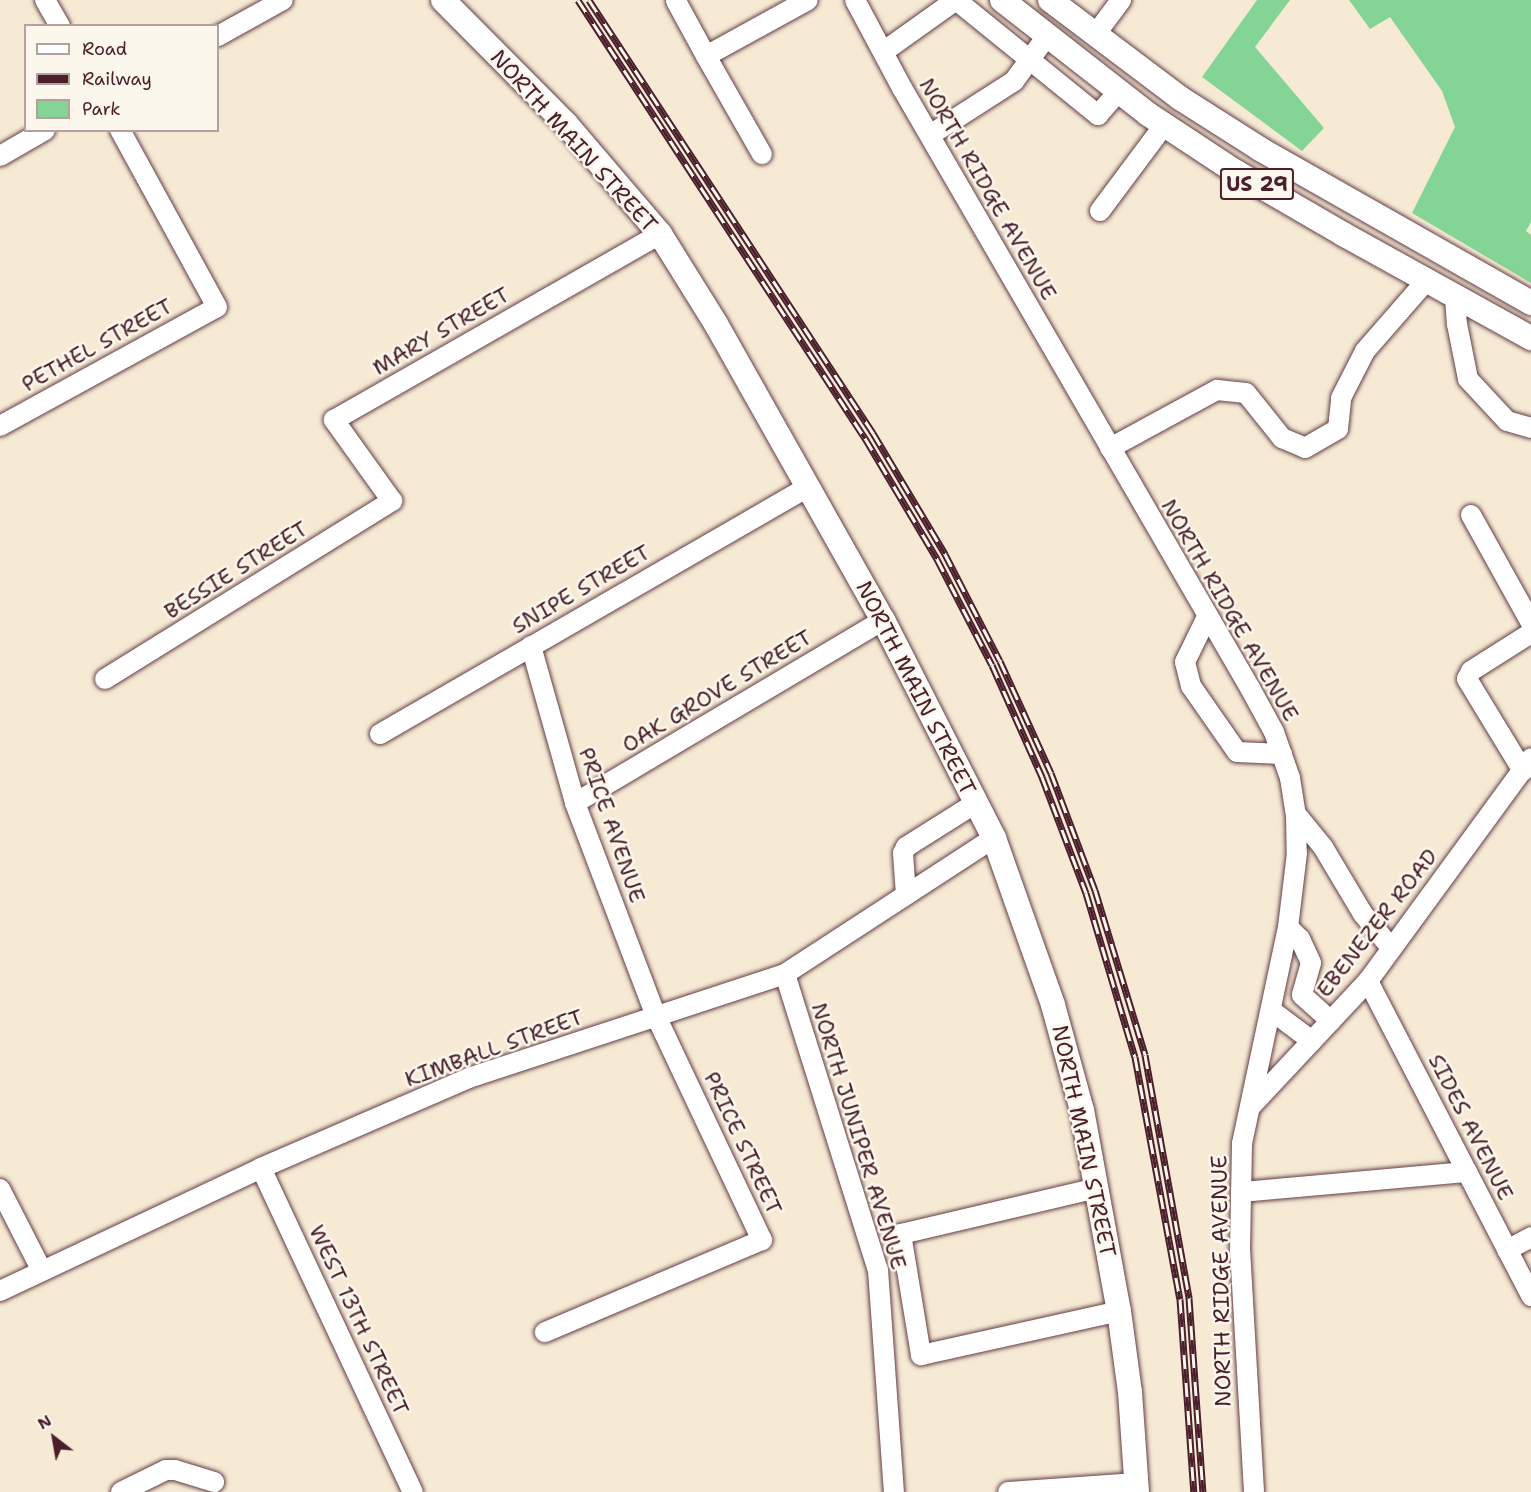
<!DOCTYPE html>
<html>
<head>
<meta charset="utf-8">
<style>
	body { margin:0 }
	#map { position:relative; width:1531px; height:1492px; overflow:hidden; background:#f6ead5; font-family:"Shantell Sans",sans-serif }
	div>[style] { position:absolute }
	.green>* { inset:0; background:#83d495 }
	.roads { filter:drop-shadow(0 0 2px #643d44) drop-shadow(0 0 2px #643d44) }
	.minor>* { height:20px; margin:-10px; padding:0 10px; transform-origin:10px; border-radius:10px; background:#fff }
	.major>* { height:24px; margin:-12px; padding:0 12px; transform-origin:12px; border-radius:12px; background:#fff }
	.rail>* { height:7px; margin-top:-3.5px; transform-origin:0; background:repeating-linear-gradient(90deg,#fbf7ec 0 14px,#4a1f2b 0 28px); box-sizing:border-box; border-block:2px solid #4a1f2b }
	span { translate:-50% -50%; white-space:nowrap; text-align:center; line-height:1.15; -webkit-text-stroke:5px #fbf7ec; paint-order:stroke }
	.shield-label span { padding:2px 4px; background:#fbf7ec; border:2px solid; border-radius:4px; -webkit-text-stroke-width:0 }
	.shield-label { font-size:21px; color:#4a1f2b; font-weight:700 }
	.street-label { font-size:22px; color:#4a1f2b }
	.legend { position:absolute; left:24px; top:24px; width:195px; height:108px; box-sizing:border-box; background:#fbf7ec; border:2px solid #b4a19f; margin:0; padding:8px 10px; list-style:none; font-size:18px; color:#4a1f2b }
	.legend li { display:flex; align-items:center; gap:12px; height:30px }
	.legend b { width:30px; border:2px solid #b4a19f }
	.north { position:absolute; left:24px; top:1408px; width:60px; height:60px; -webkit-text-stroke:4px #fbf7ec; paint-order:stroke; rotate:329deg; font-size:16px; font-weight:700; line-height:24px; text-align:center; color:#4a1f2b }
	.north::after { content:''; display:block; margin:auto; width:21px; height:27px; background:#4a1f2b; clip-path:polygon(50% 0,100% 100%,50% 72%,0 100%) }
</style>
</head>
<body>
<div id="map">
	<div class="green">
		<div style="clip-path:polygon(1257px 0,1290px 0,1255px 47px,1324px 128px,1302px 151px,1202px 77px)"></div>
		<div style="clip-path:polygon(1349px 0,1531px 0,1531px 222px,1526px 231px,1531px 235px,1531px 283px,1412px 213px,1455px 127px,1442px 91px,1390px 17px,1370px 29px)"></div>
	</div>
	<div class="roads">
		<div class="minor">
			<div style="left:45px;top:0;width:30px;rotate:60deg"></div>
			<div style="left:855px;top:0;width:100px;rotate:61.9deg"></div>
			<div style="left:902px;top:88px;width:694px;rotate:59.89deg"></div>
			<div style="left:1250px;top:688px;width:50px;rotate:61.4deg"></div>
			<div style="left:1274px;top:732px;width:49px;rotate:70.8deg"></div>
			<div style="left:1290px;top:778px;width:36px;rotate:81deg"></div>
			<div style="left:1296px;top:814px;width:39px;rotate:89deg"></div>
			<div style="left:1297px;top:853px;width:75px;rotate:96.9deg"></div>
			<div style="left:1288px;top:927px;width:222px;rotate:102deg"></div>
			<div style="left:1242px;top:1144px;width:105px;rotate:91.1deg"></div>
			<div style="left:1240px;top:1249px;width:243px;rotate:86.7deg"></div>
			<div style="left:956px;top:0;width:183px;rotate:39deg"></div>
			<div style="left:1098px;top:115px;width:30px;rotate:-49deg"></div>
			<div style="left:676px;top:1px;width:63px;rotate:61.4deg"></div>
			<div style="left:706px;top:56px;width:116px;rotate:-28.8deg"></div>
			<div style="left:1095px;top:35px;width:44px;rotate:-53.4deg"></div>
			<div style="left:218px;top:36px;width:74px;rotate:-29deg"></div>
			<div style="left:883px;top:52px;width:90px;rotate:-35.5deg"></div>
			<div style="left:706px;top:56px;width:113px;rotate:60.3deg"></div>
			<div style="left:930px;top:135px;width:100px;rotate:-32.7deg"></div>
			<div style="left:1014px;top:81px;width:56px;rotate:-53.7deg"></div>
			<div style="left:0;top:156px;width:52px;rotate:-30deg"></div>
			<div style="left:1100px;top:211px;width:107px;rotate:-53.3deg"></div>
			<div style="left:1455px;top:297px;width:27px;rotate:86deg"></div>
			<div style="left:1457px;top:324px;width:56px;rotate:78.7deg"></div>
			<div style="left:1468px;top:379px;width:57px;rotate:47.1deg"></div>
			<div style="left:1507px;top:421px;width:25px;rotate:16deg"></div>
			<div style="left:0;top:426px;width:247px;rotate:-28.7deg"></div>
			<div style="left:217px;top:307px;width:202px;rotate:-118.7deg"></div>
			<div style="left:1110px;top:448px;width:122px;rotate:-28.5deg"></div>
			<div style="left:1217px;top:390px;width:29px;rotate:6deg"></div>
			<div style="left:1246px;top:393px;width:58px;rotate:51.3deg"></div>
			<div style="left:1282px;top:438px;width:25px;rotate:23deg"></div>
			<div style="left:1305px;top:448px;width:38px;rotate:-30deg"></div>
			<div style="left:1338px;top:429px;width:31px;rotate:-84deg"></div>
			<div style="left:1341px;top:398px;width:53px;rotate:-62.9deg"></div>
			<div style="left:1365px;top:351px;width:93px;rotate:-48.9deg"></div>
			<div style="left:1471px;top:515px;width:124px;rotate:60.9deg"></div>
			<div style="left:1207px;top:617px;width:50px;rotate:116.1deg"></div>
			<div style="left:1185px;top:662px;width:25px;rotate:76deg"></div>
			<div style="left:1191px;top:686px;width:80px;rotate:55.1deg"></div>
			<div style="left:1237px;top:752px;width:45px;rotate:2.5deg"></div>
			<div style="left:531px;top:646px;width:163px;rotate:74.3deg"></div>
			<div style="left:575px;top:803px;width:228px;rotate:69.2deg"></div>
			<div style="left:656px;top:1016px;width:248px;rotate:64.7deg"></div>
			<div style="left:762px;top:1240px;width:236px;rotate:157deg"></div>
			<div style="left:105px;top:679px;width:338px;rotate:-31.8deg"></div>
			<div style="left:392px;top:501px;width:100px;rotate:-125.6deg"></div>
			<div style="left:334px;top:420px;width:375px;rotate:-29.7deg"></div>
			<div style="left:380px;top:734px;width:493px;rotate:-30deg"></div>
			<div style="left:1523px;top:771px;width:108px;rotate:-121.3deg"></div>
			<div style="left:1467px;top:679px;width:9px;rotate:-63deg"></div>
			<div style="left:1471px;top:671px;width:71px;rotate:-32.3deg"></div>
			<div style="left:575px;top:803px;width:358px;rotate:-30.7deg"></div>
			<div style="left:1296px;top:814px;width:43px;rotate:50.7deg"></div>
			<div style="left:1323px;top:847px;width:78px;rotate:59.2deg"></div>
			<div style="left:1363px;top:914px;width:45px;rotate:50.4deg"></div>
			<div style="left:906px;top:895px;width:42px;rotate:-94.1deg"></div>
			<div style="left:903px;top:853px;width:7px;rotate:-63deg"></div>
			<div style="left:906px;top:847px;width:83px;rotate:-32.2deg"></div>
			<div style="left:1288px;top:927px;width:17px;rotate:45deg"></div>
			<div style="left:1300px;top:939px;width:26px;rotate:65deg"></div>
			<div style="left:1311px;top:963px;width:33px;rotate:106deg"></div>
			<div style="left:1302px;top:995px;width:39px;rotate:42deg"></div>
			<div style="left:785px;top:974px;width:310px;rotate:72.6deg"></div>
			<div style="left:878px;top:1270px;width:223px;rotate:85.9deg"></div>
			<div style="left:1368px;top:981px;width:355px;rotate:62.6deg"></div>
			<div style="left:1272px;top:1011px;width:50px;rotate:36.9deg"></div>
			<div style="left:1251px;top:1106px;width:171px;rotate:-46.9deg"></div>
			<div style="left:1368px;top:981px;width:276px;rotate:-53.8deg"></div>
			<div style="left:261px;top:1168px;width:358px;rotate:64.9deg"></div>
			<div style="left:1097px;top:1188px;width:201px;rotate:166.8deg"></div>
			<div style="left:901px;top:1234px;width:123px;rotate:80.6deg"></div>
			<div style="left:921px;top:1355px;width:203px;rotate:-12.5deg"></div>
			<div style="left:0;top:1189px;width:92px;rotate:62.9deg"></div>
			<div style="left:1242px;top:1192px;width:226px;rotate:-5.1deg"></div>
			<div style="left:1507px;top:1250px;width:27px;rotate:-28deg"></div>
			<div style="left:0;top:1291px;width:289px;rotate:-25.2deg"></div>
			<div style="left:261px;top:1168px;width:227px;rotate:-23.4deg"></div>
			<div style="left:469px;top:1078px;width:333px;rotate:-18.2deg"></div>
			<div style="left:785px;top:974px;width:249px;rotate:-33.1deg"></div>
			<div style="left:121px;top:1492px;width:50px;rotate:-26.1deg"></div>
			<div style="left:166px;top:1470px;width:9px"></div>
			<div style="left:175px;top:1470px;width:41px;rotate:17.1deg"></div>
			<div style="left:1008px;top:1492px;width:129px;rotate:-4deg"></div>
		</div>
		<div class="major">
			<div style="left:443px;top:0;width:175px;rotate:45.2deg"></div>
			<div style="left:566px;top:124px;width:145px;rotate:49.5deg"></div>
			<div style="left:660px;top:234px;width:106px;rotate:58.1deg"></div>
			<div style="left:716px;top:324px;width:340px;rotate:60.6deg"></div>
			<div style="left:883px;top:620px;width:245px;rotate:63deg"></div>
			<div style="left:994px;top:838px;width:177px;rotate:70.5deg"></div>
			<div style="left:1053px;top:1005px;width:109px;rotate:74.6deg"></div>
			<div style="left:1082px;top:1110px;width:204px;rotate:79.6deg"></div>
			<div style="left:1119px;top:1311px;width:82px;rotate:82.3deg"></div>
			<div style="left:1130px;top:1392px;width:100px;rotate:86deg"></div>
			<div style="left:1002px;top:0;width:185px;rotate:38deg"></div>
			<div style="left:1148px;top:114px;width:105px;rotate:33.4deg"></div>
			<div style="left:1236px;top:172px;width:124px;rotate:30.1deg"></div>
			<div style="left:1343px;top:234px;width:215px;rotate:29deg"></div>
			<div style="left:1050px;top:0;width:163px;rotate:37deg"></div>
			<div style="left:1180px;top:98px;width:95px;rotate:32.5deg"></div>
			<div style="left:1260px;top:149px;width:312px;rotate:29.6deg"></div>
		</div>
	</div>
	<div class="rail">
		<div style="left:578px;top:0;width:524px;rotate:56.77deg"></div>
		<div style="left:865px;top:438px;width:141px;rotate:59.2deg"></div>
		<div style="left:937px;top:559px;width:119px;rotate:62.6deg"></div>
		<div style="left:992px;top:665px;width:123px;rotate:65.9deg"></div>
		<div style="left:1042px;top:777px;width:124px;rotate:69.2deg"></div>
		<div style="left:1086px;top:893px;width:171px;rotate:73.4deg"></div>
		<div style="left:1135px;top:1057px;width:246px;rotate:79.5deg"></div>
		<div style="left:1180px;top:1299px;width:194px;rotate:85.9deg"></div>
		<div style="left:589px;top:0;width:518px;rotate:56.74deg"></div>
		<div style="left:873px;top:433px;width:141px;rotate:59.2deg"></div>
		<div style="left:945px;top:554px;width:120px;rotate:62.8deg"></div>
		<div style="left:1000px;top:661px;width:123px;rotate:65.5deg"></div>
		<div style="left:1051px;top:773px;width:125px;rotate:69.4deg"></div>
		<div style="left:1095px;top:890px;width:172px;rotate:73.1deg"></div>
		<div style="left:1145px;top:1055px;width:247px;rotate:79.7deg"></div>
		<div style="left:1189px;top:1298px;width:195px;rotate:85.9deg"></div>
	</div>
	<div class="shield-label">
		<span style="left:1257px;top:184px">US 29</span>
	</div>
	<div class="street-label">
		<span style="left:574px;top:141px;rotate:48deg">NORTH MAIN STREET</span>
		<span style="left:988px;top:189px;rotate:60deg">NORTH RIDGE AVENUE</span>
		<span style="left:441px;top:331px;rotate:-30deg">MARY STREET</span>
		<span style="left:97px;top:345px;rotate:-29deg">PETHEL STREET</span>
		<span style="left:236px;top:570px;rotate:-32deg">BESSIE STREET</span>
		<span style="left:581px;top:589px;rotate:-30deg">SNIPE STREET</span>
		<span style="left:1230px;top:610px;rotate:60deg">NORTH RIDGE AVENUE</span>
		<span style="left:916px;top:688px;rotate:63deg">NORTH MAIN STREET</span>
		<span style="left:717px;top:691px;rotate:-31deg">OAK GROVE STREET</span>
		<span style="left:612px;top:825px;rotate:71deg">PRICE AVENUE</span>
		<span style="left:1377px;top:923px;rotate:-52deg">EBENEZER ROAD</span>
		<span style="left:494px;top:1048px;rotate:-20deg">KIMBALL STREET</span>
		<span style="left:1471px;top:1127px;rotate:63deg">SIDES AVENUE</span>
		<span style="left:859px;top:1136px;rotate:73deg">NORTH JUNIPER AVENUE</span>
		<span style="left:1084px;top:1141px;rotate:78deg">NORTH MAIN STREET</span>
		<span style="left:743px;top:1143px;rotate:65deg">PRICE STREET</span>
		<span style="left:1221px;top:1281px;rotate:-91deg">NORTH RIDGE AVENUE</span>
		<span style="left:359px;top:1320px;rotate:65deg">WEST 13TH STREET</span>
	</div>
	<ul class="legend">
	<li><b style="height:8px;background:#fff"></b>Road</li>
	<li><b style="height:8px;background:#4a1f2b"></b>Railway</li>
	<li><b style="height:16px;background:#83d495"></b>Park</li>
	</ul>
	<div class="north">N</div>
</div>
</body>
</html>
